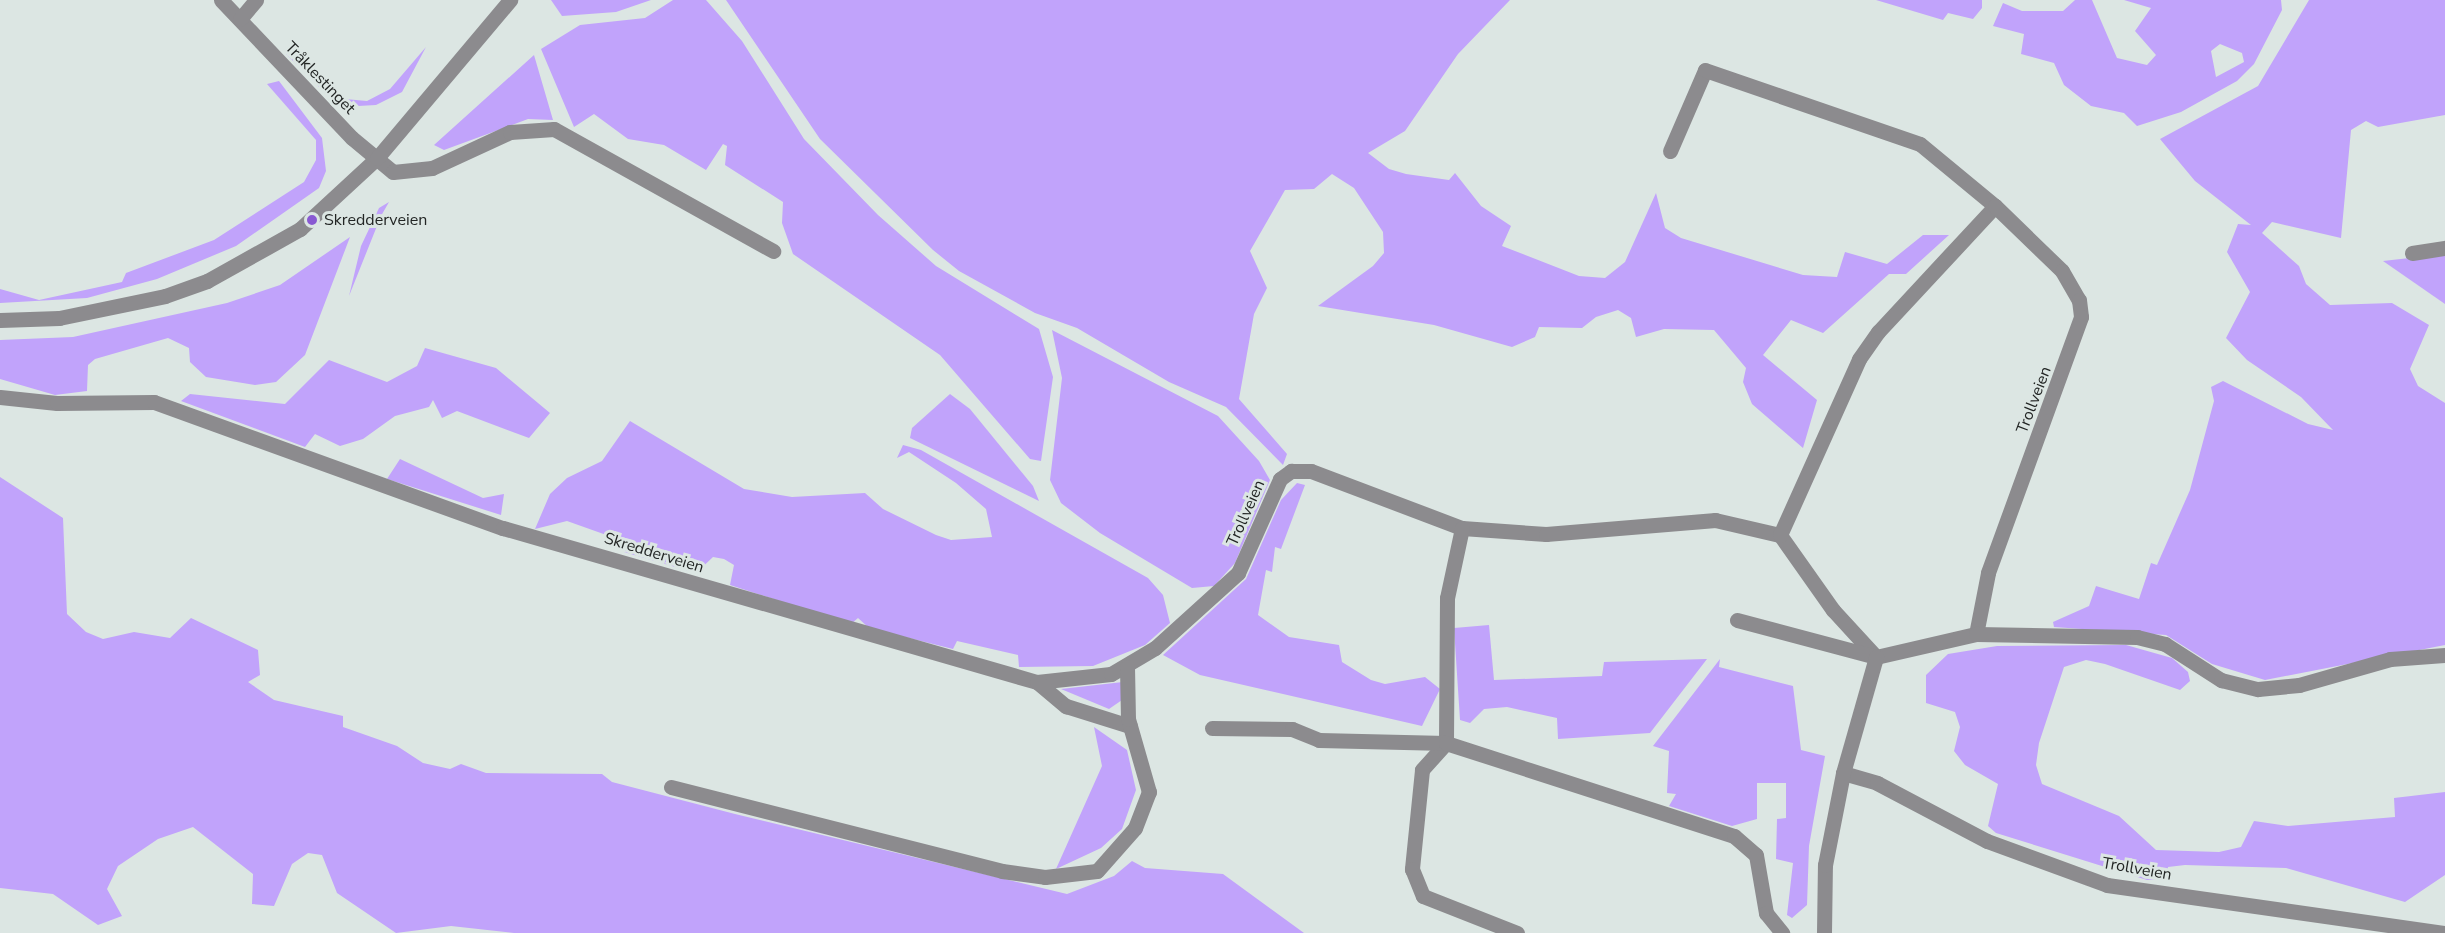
<!DOCTYPE html>
<html>
<head>
<meta charset="utf-8">
<style>
	body { margin:0 }
	#map { position:relative; width:2445px; height:933px; overflow:hidden; background:#dce6e3; font-family:"Nunito Sans",sans-serif }
	div>[style] { position:absolute }
	.green>* { inset:0; background:#c1a3fb }
	.minor>* { height:15px; margin:-7.5px; padding:0 7.5px; transform-origin:7.5px; border-radius:7.5px; background:#8c8b8e }
	.dots>* { width:16px; height:16px; translate:-50% -50%; box-sizing:border-box; border:3px solid #dce6e3; border-radius:50% }
	span { translate:-50% -50%; white-space:nowrap; text-align:center; line-height:1.15; -webkit-text-stroke:6px #dce6e3; paint-order:stroke }
	.street-label { font-size:16px; color:#222524 }
	.poi-label { font-size:16px; color:#222524 }
	.left { translate:0 -50%; text-align:left }
</style>
</head>
<body>
<div id="map">
	<div class="green">
		<div style="clip-path:polygon(551px 0,651px 0,616px 12px,562px 16px)"></div>
		<div style="clip-path:polygon(673px 0,706px 0,742px 41px,804px 139px,878px 215px,936px 266px,1039px 329px,1053px 377px,1041px 461px,1030px 459px,940px 355px,793px 254px,782px 223px,783px 202px,725px 165px,727px 146px,723px 144px,706px 170px,664px 145px,628px 139px,594px 114px,574px 127px,541px 49px,580px 25px,645px 18px)"></div>
		<div style="clip-path:polygon(726px 0,1510px 0,1458px 54px,1405px 131px,1368px 153px,1389px 169px,1406px 174px,1449px 180px,1455px 173px,1481px 206px,1511px 226px,1502px 246px,1579px 276px,1605px 278px,1625px 262px,1656px 193px,1665px 228px,1681px 238px,1803px 275px,1837px 277px,1845px 252px,1887px 264px,1923px 235px,1949px 235px,1906px 274px,1889px 274px,1823px 333px,1791px 320px,1763px 355px,1817px 400px,1803px 448px,1752px 404px,1743px 382px,1746px 368px,1714px 330px,1664px 329px,1636px 337px,1631px 318px,1618px 310px,1596px 317px,1582px 328px,1539px 327px,1535px 337px,1512px 347px,1434px 325px,1318px 306px,1373px 266px,1384px 253px,1383px 232px,1354px 188px,1332px 174px,1314px 189px,1285px 190px,1250px 251px,1267px 288px,1254px 314px,1239px 399px,1287px 454px,1283px 465px,1226px 407px,1169px 382px,1077px 328px,1035px 313px,959px 271px,933px 250px,820px 139px)"></div>
		<div style="clip-path:polygon(1876px 0,1982px 0,1982px 8px,1973px 19px,1948px 13px,1943px 20px)"></div>
		<div style="clip-path:polygon(evenodd,2075px 0,2092px 0,2117px 58px,2147px 65px,2156px 55px,2135px 31px,2151px 8px,2124px 0,2281px 0,2282px 10px,2254px 64px,2237px 81px,2181px 112px,2137px 126px,2124px 113px,2091px 106px,2064px 85px,2054px 63px,2021px 54px,2024px 34px,1993px 26px,2003px 3px,2022px 11px,2063px 11px,2075px 0,2220px 44px,2242px 53px,2244px 62px,2216px 77px,2211px 51px,2220px 44px)"></div>
		<div style="clip-path:polygon(2309px 0,2445px 0,2445px 115px,2378px 127px,2366px 121px,2351px 130px,2341px 238px,2272px 222px,2262px 233px,2299px 266px,2306px 284px,2330px 305px,2392px 303px,2429px 325px,2410px 369px,2418px 386px,2445px 403px,2445px 645px,2265px 680px,2212px 664px,2166px 635px,2054px 627px,2053px 622px,2089px 606px,2096px 586px,2139px 599px,2151px 563px,2157px 565px,2190px 490px,2214px 401px,2211px 387px,2223px 381px,2308px 424px,2333px 430px,2301px 397px,2247px 360px,2226px 338px,2250px 292px,2227px 252px,2238px 224px,2251px 225px,2195px 181px,2160px 139px,2258px 86px)"></div>
		<div style="clip-path:polygon(426px 47px,402px 92px,376px 105px,358px 106px,328px 96px,286px 54px,292px 48px,345px 99px,367px 101px,390px 89px)"></div>
		<div style="clip-path:polygon(534px 55px,553px 120px,528px 119px,444px 150px,434px 145px)"></div>
		<div style="clip-path:polygon(279px 81px,322px 138px,326px 171px,319px 188px,236px 246px,157px 279px,87px 298px,0 303px,0 289px,39px 300px,122px 282px,126px 273px,214px 240px,304px 182px,316px 160px,316px 140px,267px 84px)"></div>
		<div style="clip-path:polygon(389px 202px,381px 216px,349px 296px,361px 246px,379px 208px)"></div>
		<div style="clip-path:polygon(350px 237px,305px 355px,276px 382px,255px 385px,206px 377px,190px 362px,189px 348px,168px 338px,95px 359px,88px 365px,87px 391px,55px 395px,0 379px,0 340px,73px 337px,227px 303px,280px 285px)"></div>
		<div style="clip-path:polygon(2445px 254px,2445px 304px,2383px 261px)"></div>
		<div style="clip-path:polygon(1052px 330px,1218px 416px,1259px 461px,1270px 480px,1235px 563px,1214px 586px,1192px 588px,1100px 533px,1061px 503px,1050px 480px,1062px 378px)"></div>
		<div style="clip-path:polygon(425px 348px,496px 368px,550px 413px,529px 438px,457px 411px,442px 418px,433px 400px,429px 407px,395px 416px,363px 439px,340px 446px,315px 434px,305px 447px,181px 401px,190px 394px,285px 404px,329px 360px,387px 382px,417px 366px)"></div>
		<div style="clip-path:polygon(950px 394px,970px 409px,1033px 486px,1039px 501px,910px 438px,912px 428px)"></div>
		<div style="clip-path:polygon(630px 421px,744px 489px,792px 497px,865px 493px,883px 509px,936px 535px,951px 540px,992px 537px,986px 509px,956px 483px,909px 452px,897px 458px,903px 445px,921px 450px,1148px 578px,1163px 595px,1170px 623px,1145px 645px,1093px 666px,1019px 667px,1018px 655px,957px 641px,953px 649px,869px 628px,858px 618px,851px 624px,730px 585px,734px 565px,724px 559px,713px 557px,696px 573px,624px 552px,612px 537px,567px 521px,535px 529px,550px 494px,567px 478px,602px 461px)"></div>
		<div style="clip-path:polygon(400px 459px,483px 498px,504px 494px,501px 515px,387px 479px)"></div>
		<div style="clip-path:polygon(0 477px,63px 518px,67px 614px,86px 632px,103px 639px,134px 632px,170px 638px,191px 618px,258px 650px,260px 675px,248px 682px,274px 700px,343px 716px,343px 727px,397px 746px,423px 763px,450px 769px,461px 764px,486px 773px,602px 774px,612px 782px,735px 814px,1067px 894px,1114px 876px,1132px 861px,1145px 868px,1223px 874px,1304px 933px,514px 933px,451px 926px,396px 933px,337px 893px,322px 855px,308px 853px,292px 864px,274px 906px,252px 904px,253px 874px,193px 827px,158px 839px,118px 866px,107px 889px,122px 916px,98px 925px,53px 894px,0 888px)"></div>
		<div style="clip-path:polygon(1297px 483px,1305px 485px,1281px 549px,1275px 547px,1272px 572px,1266px 570px,1258px 615px,1289px 637px,1339px 645px,1342px 662px,1371px 680px,1385px 684px,1425px 677px,1440px 689px,1422px 726px,1200px 675px,1163px 655px,1246px 579px,1281px 500px)"></div>
		<div style="clip-path:polygon(1489px 625px,1494px 680px,1602px 676px,1604px 662px,1707px 659px,1650px 733px,1558px 739px,1557px 718px,1507px 707px,1484px 709px,1470px 723px,1460px 720px,1454px 628px)"></div>
		<div style="clip-path:polygon(2126px 645px,2172px 658px,2188px 672px,2190px 681px,2180px 690px,2105px 664px,2086px 660px,2064px 667px,2039px 743px,2036px 765px,2042px 784px,2119px 816px,2156px 850px,2219px 852px,2241px 847px,2254px 821px,2288px 826px,2395px 817px,2394px 798px,2445px 792px,2445px 875px,2405px 902px,2286px 868px,2185px 865px,2168px 867px,2167px 879px,2147px 880px,1996px 833px,1988px 826px,1998px 784px,1965px 765px,1954px 751px,1960px 727px,1955px 712px,1926px 703px,1926px 675px,1948px 654px,1997px 646px)"></div>
		<div style="clip-path:polygon(1720px 659px,1719px 667px,1793px 686px,1801px 750px,1825px 756px,1809px 846px,1807px 905px,1792px 918px,1787px 915px,1793px 863px,1776px 859px,1777px 819px,1786px 818px,1786px 783px,1757px 783px,1757px 819px,1732px 826px,1669px 806px,1676px 794px,1667px 793px,1669px 751px,1653px 746px)"></div>
		<div style="clip-path:polygon(1123px 682px,1122px 700px,1109px 709px,1061px 689px)"></div>
		<div style="clip-path:polygon(1094px 727px,1127px 750px,1136px 790px,1122px 829px,1101px 848px,1056px 869px,1102px 766px)"></div>
	</div>
	<div class="minor">
		<div style="left:221px;top:0;width:190px;rotate:46.5deg"></div>
		<div style="left:352px;top:138px;width:53px;rotate:39.7deg"></div>
		<div style="left:393px;top:172px;width:39px;rotate:-6deg"></div>
		<div style="left:432px;top:168px;width:86px;rotate:-24.8deg"></div>
		<div style="left:510px;top:132px;width:44px;rotate:-3.9deg"></div>
		<div style="left:554px;top:129px;width:251px;rotate:29.1deg"></div>
		<div style="left:240px;top:19px;width:25px;rotate:-50deg"></div>
		<div style="left:1670px;top:151px;width:88px;rotate:-66.6deg"></div>
		<div style="left:1705px;top:70px;width:227px;rotate:19deg"></div>
		<div style="left:1920px;top:144px;width:97px;rotate:39.6deg"></div>
		<div style="left:2412px;top:253px;width:33px;rotate:-9deg"></div>
		<div style="left:0;top:320px;width:59px;rotate:-1.9deg"></div>
		<div style="left:59px;top:318px;width:108px;rotate:-11.7deg"></div>
		<div style="left:165px;top:296px;width:45px;rotate:-19.7deg"></div>
		<div style="left:207px;top:281px;width:107px;rotate:-29.2deg"></div>
		<div style="left:300px;top:229px;width:105px;rotate:-42.7deg"></div>
		<div style="left:377px;top:158px;width:207px;rotate:-49.9deg"></div>
		<div style="left:0;top:397px;width:57px;rotate:6deg"></div>
		<div style="left:57px;top:403px;width:97px;rotate:-0.6deg"></div>
		<div style="left:154px;top:402px;width:371px;rotate:19.9deg"></div>
		<div style="left:503px;top:528px;width:556px;rotate:16.09deg"></div>
		<div style="left:1037px;top:682px;width:74px;rotate:-6.2deg"></div>
		<div style="left:1111px;top:674px;width:51px;rotate:-30.6deg"></div>
		<div style="left:1155px;top:648px;width:112px;rotate:-42.1deg"></div>
		<div style="left:1238px;top:573px;width:103px;rotate:-65.9deg"></div>
		<div style="left:1280px;top:479px;width:14px;rotate:-36deg"></div>
		<div style="left:1291px;top:471px;width:20px"></div>
		<div style="left:1311px;top:471px;width:161px;rotate:20.7deg"></div>
		<div style="left:1462px;top:528px;width:84px;rotate:4.1deg"></div>
		<div style="left:1546px;top:534px;width:170px;rotate:-4.7deg"></div>
		<div style="left:1715px;top:520px;width:67px;rotate:13deg"></div>
		<div style="left:1780px;top:535px;width:92px;rotate:54.8deg"></div>
		<div style="left:1833px;top:610px;width:64px;rotate:47.5deg"></div>
		<div style="left:1462px;top:528px;width:72px;rotate:102.1deg"></div>
		<div style="left:1447px;top:598px;width:145px;rotate:90.4deg"></div>
		<div style="left:1446px;top:743px;width:36px;rotate:132deg"></div>
		<div style="left:1422px;top:770px;width:100px;rotate:95.8deg"></div>
		<div style="left:1412px;top:869px;width:29px;rotate:68deg"></div>
		<div style="left:1423px;top:896px;width:101px;rotate:21.5deg"></div>
		<div style="left:1780px;top:535px;width:193px;rotate:-65.8deg"></div>
		<div style="left:1859px;top:359px;width:33px;rotate:-55deg"></div>
		<div style="left:1878px;top:332px;width:172px;rotate:-47.1deg"></div>
		<div style="left:1995px;top:206px;width:93px;rotate:44.1deg"></div>
		<div style="left:2062px;top:271px;width:34px;rotate:60deg"></div>
		<div style="left:2079px;top:300px;width:17px;rotate:83deg"></div>
		<div style="left:2081px;top:317px;width:272px;rotate:110deg"></div>
		<div style="left:1988px;top:573px;width:62px;rotate:101.1deg"></div>
		<div style="left:1737px;top:620px;width:144px;rotate:14.9deg"></div>
		<div style="left:1876px;top:657px;width:103px;rotate:-13deg"></div>
		<div style="left:1976px;top:634px;width:161px;rotate:1.1deg"></div>
		<div style="left:2137px;top:637px;width:29px;rotate:14deg"></div>
		<div style="left:2165px;top:644px;width:67px;rotate:32.7deg"></div>
		<div style="left:2221px;top:680px;width:38px;rotate:14deg"></div>
		<div style="left:2258px;top:689px;width:41px;rotate:-5.6deg"></div>
		<div style="left:2299px;top:685px;width:95px;rotate:-15.9deg"></div>
		<div style="left:2390px;top:659px;width:55px;rotate:-4.2deg"></div>
		<div style="left:1037px;top:682px;width:38px;rotate:40deg"></div>
		<div style="left:1066px;top:706px;width:67px;rotate:17.4deg"></div>
		<div style="left:1212px;top:728px;width:80px;rotate:0.7deg"></div>
		<div style="left:1292px;top:729px;width:29px;rotate:22deg"></div>
		<div style="left:1319px;top:740px;width:127px;rotate:1.4deg"></div>
		<div style="left:1446px;top:743px;width:303px;rotate:17.9deg"></div>
		<div style="left:1734px;top:836px;width:29px;rotate:41deg"></div>
		<div style="left:1756px;top:855px;width:59px;rotate:80.2deg"></div>
		<div style="left:1766px;top:913px;width:26px;rotate:51deg"></div>
		<div style="left:1843px;top:773px;width:35px;rotate:16deg"></div>
		<div style="left:1877px;top:783px;width:124px;rotate:27.8deg"></div>
		<div style="left:1987px;top:841px;width:128px;rotate:20.1deg"></div>
		<div style="left:2107px;top:885px;width:341px;rotate:8.1deg"></div>
		<div style="left:671px;top:787px;width:341px;rotate:14.2deg"></div>
		<div style="left:1002px;top:871px;width:43px;rotate:7.9deg"></div>
		<div style="left:1045px;top:877px;width:52px;rotate:-6.6deg"></div>
		<div style="left:1097px;top:871px;width:57px;rotate:-48.5deg"></div>
		<div style="left:1135px;top:828px;width:39px;rotate:-69deg"></div>
		<div style="left:1149px;top:792px;width:76px;rotate:-106deg"></div>
		<div style="left:1128px;top:719px;width:52px;rotate:-91.1deg"></div>
		<div style="left:1824px;top:933px;width:68px;rotate:-89.2deg"></div>
		<div style="left:1825px;top:865px;width:94px;rotate:-78.9deg"></div>
		<div style="left:1843px;top:773px;width:121px;rotate:-74.1deg"></div>
	</div>
	<div class="dots">
		<div style="left:312px;top:220px;background:#8959d2"></div>
	</div>
	<div class="street-label">
		<span style="left:320px;top:78px;rotate:46deg">Tråklestinget</span>
		<span style="left:2034px;top:400px;rotate:-69deg">Trollveien</span>
		<span style="left:1246px;top:513px;rotate:-66deg">Trollveien</span>
		<span style="left:654px;top:553px;rotate:17deg">Skredderveien</span>
		<span style="left:2137px;top:869px;rotate:10deg">Trollveien</span>
	</div>
	<div class="poi-label">
		<span class="left" style="left:324px;top:220px">Skredderveien</span>
	</div>
</div>
</body>
</html>
